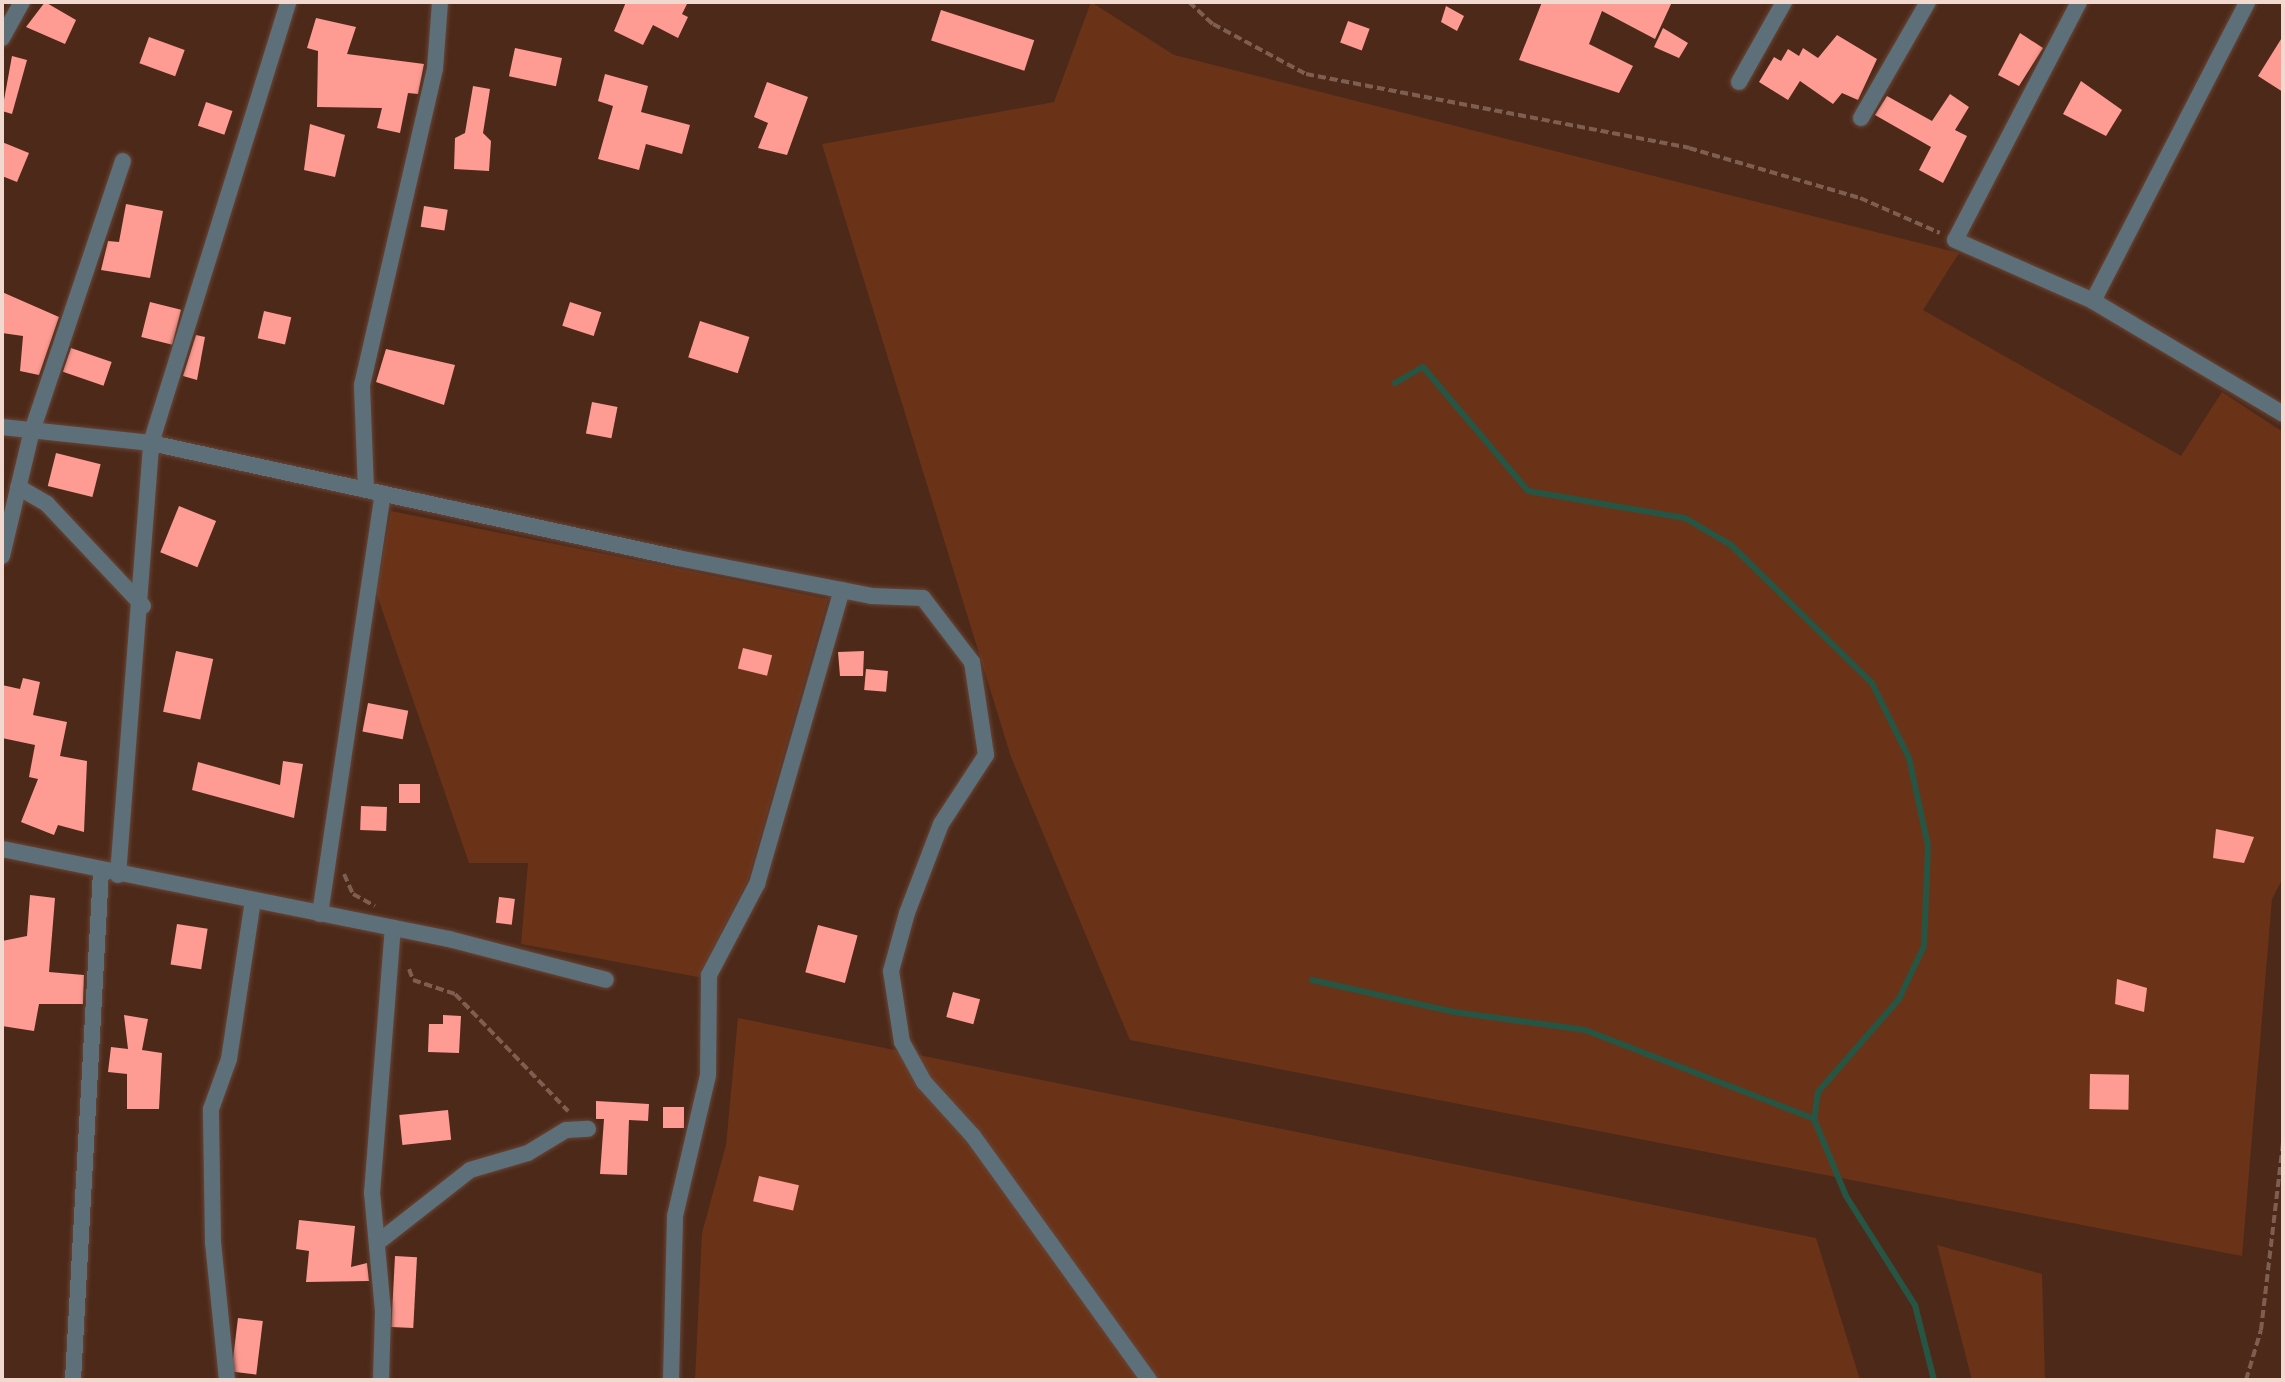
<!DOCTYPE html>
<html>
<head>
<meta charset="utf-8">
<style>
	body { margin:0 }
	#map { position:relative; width:2285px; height:1382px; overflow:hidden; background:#4d2919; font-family:Ubuntu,sans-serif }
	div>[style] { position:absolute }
	.green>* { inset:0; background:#6a3318 }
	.stream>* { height:6px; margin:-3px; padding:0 3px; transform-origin:3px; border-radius:3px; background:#275543 }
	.building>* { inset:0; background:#fe9b93; transform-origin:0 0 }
	.path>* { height:4px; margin-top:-2px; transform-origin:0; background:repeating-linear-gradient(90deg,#7e5e50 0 8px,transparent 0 12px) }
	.roads { filter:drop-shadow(0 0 2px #674536) drop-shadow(0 0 2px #674536) }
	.street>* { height:16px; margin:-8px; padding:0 8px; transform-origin:8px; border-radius:8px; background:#5d7079 }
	span { translate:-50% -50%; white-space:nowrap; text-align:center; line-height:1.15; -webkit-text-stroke:8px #421f0f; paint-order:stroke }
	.frame { position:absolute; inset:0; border:4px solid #f1d9cf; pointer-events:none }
</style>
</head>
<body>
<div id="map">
	<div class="green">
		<div style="clip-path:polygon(1091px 2px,1174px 55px,1959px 253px,1923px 310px,2181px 456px,2222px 392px,2283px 432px,2283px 878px,2272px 899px,2242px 1256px,1130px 1040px,1011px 757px,822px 144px,1054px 102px)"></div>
		<div style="clip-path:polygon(391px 511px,828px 599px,748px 880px,698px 977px,521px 944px,528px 863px,469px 863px,376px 592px)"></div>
		<div style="clip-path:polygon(738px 1018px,1816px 1238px,1860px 1380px,695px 1380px,702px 1233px,726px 1145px)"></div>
		<div style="clip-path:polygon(1937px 1245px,2042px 1274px,2045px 1380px,1972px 1380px)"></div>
	</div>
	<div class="stream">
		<div style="left:1395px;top:383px;width:32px;rotate:-30deg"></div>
		<div style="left:1423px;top:367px;width:162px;rotate:49.7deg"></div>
		<div style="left:1528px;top:491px;width:159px;rotate:9.8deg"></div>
		<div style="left:1685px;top:518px;width:53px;rotate:30.4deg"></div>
		<div style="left:1731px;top:545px;width:197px;rotate:44.4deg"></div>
		<div style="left:1872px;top:683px;width:84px;rotate:63.7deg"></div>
		<div style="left:1909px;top:758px;width:90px;rotate:77.8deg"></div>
		<div style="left:1928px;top:846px;width:100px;rotate:92.3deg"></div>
		<div style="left:1924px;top:946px;width:59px;rotate:115.3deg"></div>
		<div style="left:1899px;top:999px;width:123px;rotate:131.1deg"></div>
		<div style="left:1818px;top:1092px;width:27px;rotate:98deg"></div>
		<div style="left:1814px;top:1119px;width:83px;rotate:67.4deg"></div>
		<div style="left:1846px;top:1196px;width:129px;rotate:57.7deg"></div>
		<div style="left:1915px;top:1305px;width:77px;rotate:75.8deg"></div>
		<div style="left:1312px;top:980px;width:146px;rotate:12.7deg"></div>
		<div style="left:1454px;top:1012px;width:132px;rotate:7.8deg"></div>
		<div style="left:1585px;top:1030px;width:246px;rotate:21.2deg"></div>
	</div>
	<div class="building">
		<div style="clip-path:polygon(45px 2px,76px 20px,65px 44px,26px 27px)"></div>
		<div style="clip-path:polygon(626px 2px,688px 2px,682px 14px,688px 17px,678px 38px,653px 25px,643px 45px,614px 31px)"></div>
		<div style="clip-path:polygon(1542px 2px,1672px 2px,1655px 39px,1602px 11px,1589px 44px,1633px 66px,1619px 93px,1519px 60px)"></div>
		<div style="clip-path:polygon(1446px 6px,1464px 16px,1457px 31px,1441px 22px)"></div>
		<div style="left:941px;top:10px;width:98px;height:32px;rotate:18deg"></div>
		<div style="clip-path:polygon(316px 18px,356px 27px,347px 54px,424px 64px,418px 94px,408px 93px,400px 133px,377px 128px,382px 108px,317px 107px,318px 51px,307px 48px)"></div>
		<div style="left:1348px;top:21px;width:23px;height:23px;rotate:20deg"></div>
		<div style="clip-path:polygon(1663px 28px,1688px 43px,1679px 58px,1654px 47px)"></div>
		<div style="clip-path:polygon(2020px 33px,2043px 48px,2019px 86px,1998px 75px)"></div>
		<div style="clip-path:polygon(1837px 35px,1877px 59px,1858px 100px,1842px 93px,1833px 104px,1800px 81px,1788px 100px,1759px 82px,1774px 57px,1781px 61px,1788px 49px,1799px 56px,1803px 48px,1818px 58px)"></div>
		<div style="clip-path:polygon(2283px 36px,2283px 92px,2258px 76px)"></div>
		<div style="left:149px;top:37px;width:38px;height:28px;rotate:20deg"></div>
		<div style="left:515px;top:48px;width:48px;height:29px;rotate:12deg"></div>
		<div style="clip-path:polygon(12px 56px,27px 60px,12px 114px,2px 111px)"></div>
		<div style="clip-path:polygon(605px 74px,648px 86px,641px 112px,690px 125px,682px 154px,646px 144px,639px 170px,598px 159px,613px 106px,598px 101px)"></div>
		<div style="clip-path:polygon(2081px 81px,2122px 110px,2106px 136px,2063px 114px)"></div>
		<div style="clip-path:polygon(767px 82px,808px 97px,787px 155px,758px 148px,768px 123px,754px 117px)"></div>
		<div style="clip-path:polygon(473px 86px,490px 89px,483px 133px,491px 141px,489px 171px,454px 169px,455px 138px,465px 133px)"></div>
		<div style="clip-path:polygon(1950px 94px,1969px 107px,1955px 130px,1967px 136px,1943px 183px,1919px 170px,1931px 147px,1875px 115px,1887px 96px,1932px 121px)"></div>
		<div style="left:206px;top:102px;width:28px;height:25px;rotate:19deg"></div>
		<div style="clip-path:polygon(310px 124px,345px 135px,335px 177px,304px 170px)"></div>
		<div style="clip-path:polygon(2px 142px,29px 153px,17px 182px,2px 176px)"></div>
		<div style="clip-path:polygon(126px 204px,163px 211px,150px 278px,101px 270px,108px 241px,119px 242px)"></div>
		<div style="left:424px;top:206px;width:24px;height:21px;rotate:9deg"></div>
		<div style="clip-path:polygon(2px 292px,59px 317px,39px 375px,20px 371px,23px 336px,2px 333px)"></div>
		<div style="left:150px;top:302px;width:32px;height:36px;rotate:14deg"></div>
		<div style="left:570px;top:302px;width:33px;height:25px;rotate:18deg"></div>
		<div style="left:264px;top:311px;width:28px;height:28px;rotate:13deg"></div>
		<div style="left:700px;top:321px;width:52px;height:38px;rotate:18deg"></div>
		<div style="clip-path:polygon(196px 335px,205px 337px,197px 380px,183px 376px)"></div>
		<div style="left:71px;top:348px;width:43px;height:25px;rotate:19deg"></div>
		<div style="clip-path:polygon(386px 349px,455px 365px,444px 405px,376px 382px)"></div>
		<div style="left:592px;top:402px;width:26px;height:32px;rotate:11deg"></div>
		<div style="left:56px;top:453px;width:46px;height:34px;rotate:14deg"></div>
		<div style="left:179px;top:506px;width:40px;height:50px;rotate:22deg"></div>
		<div style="left:743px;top:648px;width:30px;height:21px;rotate:14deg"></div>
		<div style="left:176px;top:651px;width:38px;height:62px;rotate:12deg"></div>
		<div style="clip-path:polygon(864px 651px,863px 676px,840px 676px,838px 652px)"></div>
		<div style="left:866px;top:669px;width:22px;height:21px;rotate:5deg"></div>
		<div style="clip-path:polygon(23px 678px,40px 682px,33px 715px,67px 722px,60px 756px,87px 761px,84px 832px,58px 825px,54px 835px,21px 822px,38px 779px,29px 777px,35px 745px,2px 738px,2px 685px,20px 689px)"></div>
		<div style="left:368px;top:703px;width:41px;height:29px;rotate:11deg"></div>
		<div style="clip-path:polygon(283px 761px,303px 764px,294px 818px,192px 790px,198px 762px,280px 785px)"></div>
		<div style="left:399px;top:784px;width:21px;height:19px"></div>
		<div style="left:361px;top:806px;width:26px;height:24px;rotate:2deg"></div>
		<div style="clip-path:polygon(2216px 829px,2254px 837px,2244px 863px,2213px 858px)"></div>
		<div style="clip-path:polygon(30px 895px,55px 898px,49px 972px,84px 975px,83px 1004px,39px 1004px,34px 1031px,2px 1026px,2px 941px,27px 936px)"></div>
		<div style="left:499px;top:897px;width:16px;height:26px;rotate:7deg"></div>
		<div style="left:177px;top:924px;width:31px;height:41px;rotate:9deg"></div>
		<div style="left:818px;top:925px;width:41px;height:49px;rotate:15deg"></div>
		<div style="clip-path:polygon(2117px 979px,2147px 988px,2144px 1012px,2115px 1004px)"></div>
		<div style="left:953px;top:992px;width:28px;height:26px;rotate:15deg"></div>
		<div style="clip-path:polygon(124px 1015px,148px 1019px,142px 1050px,162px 1053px,159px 1109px,127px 1109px,127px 1074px,108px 1072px,111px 1047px,128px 1049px)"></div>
		<div style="clip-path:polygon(443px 1015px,461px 1016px,459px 1053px,428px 1052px,429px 1024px,443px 1024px)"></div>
		<div style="left:2090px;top:1074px;width:39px;height:35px;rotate:1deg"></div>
		<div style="clip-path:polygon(596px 1101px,649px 1104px,648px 1121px,629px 1120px,627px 1175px,600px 1174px,604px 1119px,596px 1119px)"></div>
		<div style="left:663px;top:1107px;width:21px;height:21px"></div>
		<div style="left:448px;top:1110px;width:30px;height:49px;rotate:84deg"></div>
		<div style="left:759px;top:1176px;width:41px;height:26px;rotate:13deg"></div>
		<div style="clip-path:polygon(299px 1220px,355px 1226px,351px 1267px,367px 1263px,369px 1281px,306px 1282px,309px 1251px,296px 1249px)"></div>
		<div style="left:395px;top:1256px;width:22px;height:71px;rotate:3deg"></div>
		<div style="left:238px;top:1318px;width:25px;height:54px;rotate:7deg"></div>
	</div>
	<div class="path">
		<div style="left:1189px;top:2px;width:33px;rotate:43deg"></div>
		<div style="left:1213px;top:24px;width:106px;rotate:28.3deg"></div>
		<div style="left:1306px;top:74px;width:390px;rotate:10.9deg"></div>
		<div style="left:1689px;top:148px;width:178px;rotate:16.3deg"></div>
		<div style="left:1860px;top:198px;width:87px;rotate:23.6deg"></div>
		<div style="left:344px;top:874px;width:22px;rotate:66deg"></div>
		<div style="left:353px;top:894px;width:25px;rotate:29deg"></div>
		<div style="left:409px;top:969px;width:12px;rotate:70deg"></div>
		<div style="left:413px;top:980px;width:44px;rotate:18.4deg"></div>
		<div style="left:455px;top:994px;width:163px;rotate:46deg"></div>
		<div style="left:2246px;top:1380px;width:52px;rotate:-73.3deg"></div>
		<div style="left:2261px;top:1330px;width:188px;rotate:-83.3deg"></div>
	</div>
	<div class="roads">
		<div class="street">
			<div style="left:2079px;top:2px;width:268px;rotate:117.5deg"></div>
			<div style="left:1955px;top:240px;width:151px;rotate:23.8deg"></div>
			<div style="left:2093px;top:301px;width:221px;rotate:30.7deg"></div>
			<div style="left:2px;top:38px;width:41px;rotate:-60.9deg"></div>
			<div style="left:1739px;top:82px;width:92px;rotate:-60.6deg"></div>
			<div style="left:1861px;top:118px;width:134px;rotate:-60deg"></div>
			<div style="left:2093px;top:301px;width:336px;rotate:-62.7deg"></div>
			<div style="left:2px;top:427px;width:150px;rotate:6.1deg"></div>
			<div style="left:151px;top:443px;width:539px;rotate:12.31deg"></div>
			<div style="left:678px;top:558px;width:197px;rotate:11.1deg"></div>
			<div style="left:871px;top:596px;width:52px;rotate:2.2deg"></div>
			<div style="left:923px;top:598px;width:81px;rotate:52.6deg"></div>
			<div style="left:972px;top:662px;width:94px;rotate:81.4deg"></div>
			<div style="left:986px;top:755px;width:82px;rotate:123.1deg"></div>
			<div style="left:941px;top:824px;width:95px;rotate:110.9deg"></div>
			<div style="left:907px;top:913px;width:60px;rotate:105.4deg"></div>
			<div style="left:891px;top:971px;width:72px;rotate:81.2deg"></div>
			<div style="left:902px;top:1042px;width:46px;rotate:61.2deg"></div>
			<div style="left:924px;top:1082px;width:73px;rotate:47.8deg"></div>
			<div style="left:973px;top:1136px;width:301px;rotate:54.2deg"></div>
			<div style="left:18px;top:487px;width:34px;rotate:30deg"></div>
			<div style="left:47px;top:504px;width:140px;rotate:46.7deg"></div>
			<div style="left:366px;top:490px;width:105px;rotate:-92.2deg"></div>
			<div style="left:362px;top:385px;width:324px;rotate:-77deg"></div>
			<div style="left:435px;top:69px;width:67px;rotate:-85.7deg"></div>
			<div style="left:2px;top:556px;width:125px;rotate:-76.6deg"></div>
			<div style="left:31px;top:434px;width:288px;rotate:-71.4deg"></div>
			<div style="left:2px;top:849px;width:456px;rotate:11.4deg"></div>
			<div style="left:449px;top:939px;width:162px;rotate:14.6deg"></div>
			<div style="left:118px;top:875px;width:433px;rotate:-85.6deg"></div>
			<div style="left:151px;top:443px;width:462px;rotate:-72.7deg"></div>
			<div style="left:320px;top:914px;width:425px;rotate:-81.5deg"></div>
			<div style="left:377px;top:1243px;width:118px;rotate:-38.1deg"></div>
			<div style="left:470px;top:1170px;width:60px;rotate:-16.3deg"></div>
			<div style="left:528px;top:1153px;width:44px;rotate:-31.2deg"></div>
			<div style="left:566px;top:1130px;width:22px;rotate:-3deg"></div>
			<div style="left:73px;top:1380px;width:510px;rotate:-86.85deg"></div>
			<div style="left:227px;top:1380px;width:139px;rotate:-95.8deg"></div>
			<div style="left:213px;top:1242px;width:133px;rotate:-90.9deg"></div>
			<div style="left:211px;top:1109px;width:53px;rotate:-70.2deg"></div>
			<div style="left:229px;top:1059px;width:160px;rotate:-81.4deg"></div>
			<div style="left:381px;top:1380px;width:69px;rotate:-88.3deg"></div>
			<div style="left:383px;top:1311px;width:119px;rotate:-95.3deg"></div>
			<div style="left:372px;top:1193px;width:266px;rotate:-85.5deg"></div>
			<div style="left:671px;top:1380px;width:164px;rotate:-88.6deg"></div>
			<div style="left:675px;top:1216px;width:145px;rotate:-76.8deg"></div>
			<div style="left:708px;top:1075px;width:100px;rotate:-89.4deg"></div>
			<div style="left:709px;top:975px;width:103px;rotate:-62.2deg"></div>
			<div style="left:757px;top:884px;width:306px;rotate:-73.9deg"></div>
		</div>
	</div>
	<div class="frame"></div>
</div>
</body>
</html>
